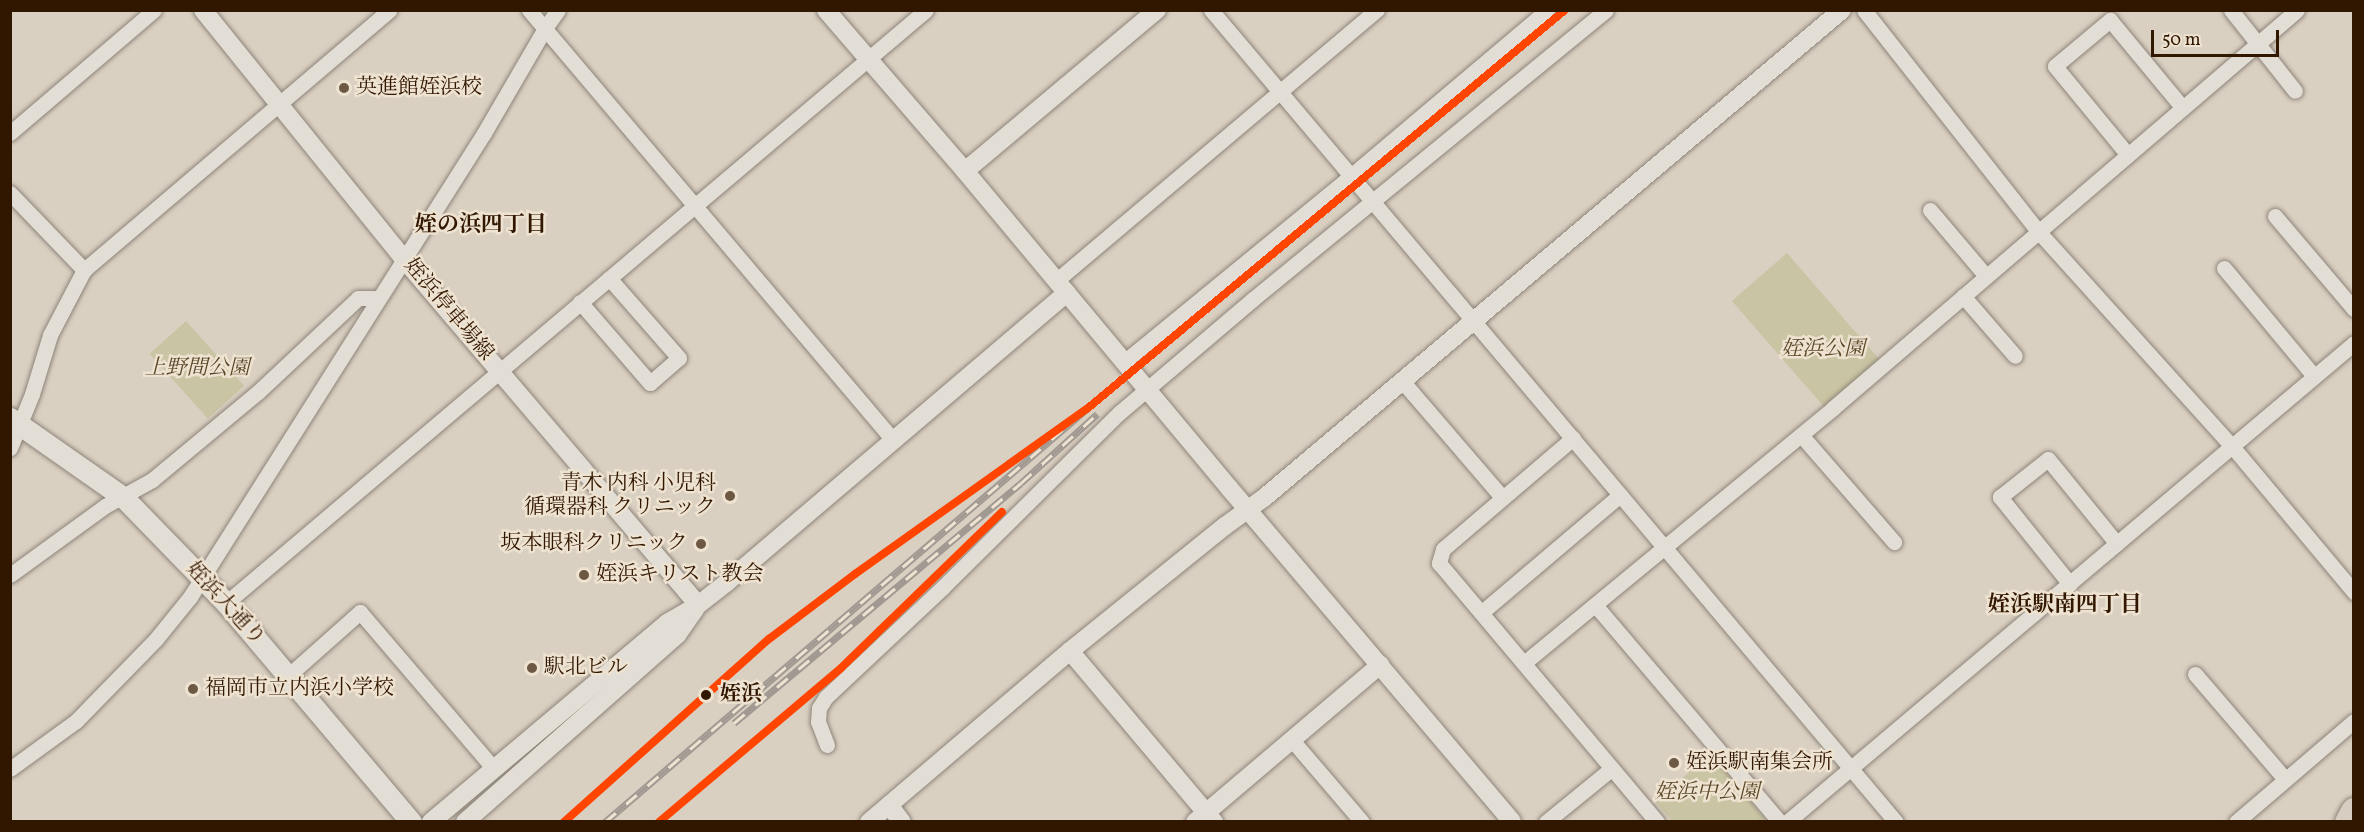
<!DOCTYPE html>
<html>
<head>
<meta charset="utf-8">
<style>
	body { margin:0 }
	#map { position:relative; width:2364px; height:832px; overflow:hidden; background:#dad0c2; font-family:Vollkorn,"Noto Serif JP",serif }
	div>[style] { position:absolute }
	.green>* { inset:0; background:#c9c4a3; transform-origin:0 0 }
	.roads { filter:drop-shadow(0 0 2px #8e8479) drop-shadow(0 0 2px #8e8479) }
	.minor>* { height:15px; margin:-7.5px; padding:0 7.5px; transform-origin:7.5px; border-radius:7.5px; background:#e2ded6 }
	.tertiary>* { height:18px; margin:-9px; padding:0 9px; transform-origin:9px; border-radius:9px; background:#e2ded6 }
	.secondary>* { height:21px; margin:-10.5px; padding:0 10.5px; transform-origin:10.5px; border-radius:10.5px; background:#e2ded6 }
	.motorway>* { height:27px; margin:-13.5px; padding:0 13.5px; transform-origin:13.5px; border-radius:13.5px; background:#d7cec1 }
	.rail>* { height:7px; margin-top:-3.5px; transform-origin:0; background:repeating-linear-gradient(90deg,#eee2d0 0 14px,#a19a92 0 28px); box-sizing:border-box; border-block:2px solid #a19a92 }
	.metro-1>* { height:8px; margin:-4px; padding:0 4px; transform-origin:4px; border-radius:4px; background:#ff4500 }
	.dots>* { width:16px; height:16px; translate:-50% -50%; box-sizing:border-box; border:3px solid #eee2d0; border-radius:50% }
	span { translate:-50% -50%; white-space:nowrap; text-align:center; line-height:1.15; -webkit-text-stroke:5px #eee2d0; paint-order:stroke }
	.poi-label { font-size:21px; color:#321700 }
	.left { translate:0 -50%; text-align:left }
	.right { translate:-100% -50%; text-align:right }
	.street-label { font-size:21px; color:#321700 }
	.park-label { font-size:21px; color:#5b4829; font-style:italic }
	.stop-label { font-size:21px; color:#321700; font-weight:700 }
	.neighbourhood-label { font-size:22px; color:#321700; font-weight:700 }
	.frame { position:absolute; inset:0; border:12px solid #321700; pointer-events:none }
	.scale { position:absolute; left:2151px; top:30px; width:128px; height:27px; box-sizing:border-box; border:3px solid #321700; border-top:0; padding-left:8px; font-size:18px; line-height:21px; white-space:nowrap; color:#321700; -webkit-text-stroke:4px #eee2d0; paint-order:stroke }
</style>
</head>
<body>
<div id="map">
	<div class="green">
		<div style="left:1787px;top:253px;width:147px;height:73px;rotate:49deg"></div>
		<div style="left:186px;top:321px;width:87px;height:49px;rotate:48deg"></div>
		<div style="clip-path:polygon(1710px 753px,1766px 820px,1766px 821px,1672px 821px,1656px 802px)"></div>
	</div>
	<div class="roads">
		<div class="minor">
			<div style="left:529px;top:10px;width:563px;rotate:49.75deg"></div>
			<div style="left:1211px;top:10px;width:1062px;rotate:49.85deg"></div>
			<div style="left:1864px;top:10px;width:281px;rotate:51.8deg"></div>
			<div style="left:2038px;top:231px;width:288px;rotate:48deg"></div>
			<div style="left:2231px;top:445px;width:192px;rotate:50.1deg"></div>
			<div style="left:2231px;top:10px;width:103px;rotate:51.7deg"></div>
			<div style="left:10px;top:133px;width:189px;rotate:-40.5deg"></div>
			<div style="left:2128px;top:155px;width:115px;rotate:-129.4deg"></div>
			<div style="left:2055px;top:66px;width:72px;rotate:-39.9deg"></div>
			<div style="left:2110px;top:20px;width:113px;rotate:50.4deg"></div>
			<div style="left:10px;top:193px;width:107px;rotate:46.1deg"></div>
			<div style="left:1930px;top:210px;width:87px;rotate:49.7deg"></div>
			<div style="left:2275px;top:216px;width:122px;rotate:49.7deg"></div>
			<div style="left:2224px;top:268px;width:141px;rotate:50.2deg"></div>
			<div style="left:1057px;top:280px;width:419px;rotate:-40.2deg"></div>
			<div style="left:1963px;top:296px;width:79px;rotate:49.1deg"></div>
			<div style="left:580px;top:302px;width:107px;rotate:49.2deg"></div>
			<div style="left:650px;top:383px;width:38px;rotate:-41deg"></div>
			<div style="left:679px;top:358px;width:106px;rotate:-131.2deg"></div>
			<div style="left:1125px;top:361px;width:286px;rotate:-39.3deg"></div>
			<div style="left:1346px;top:180px;width:263px;rotate:-40.2deg"></div>
			<div style="left:1403px;top:382px;width:152px;rotate:49.3deg"></div>
			<div style="left:1801px;top:435px;width:142px;rotate:49deg"></div>
			<div style="left:1573px;top:438px;width:171px;rotate:139.5deg"></div>
			<div style="left:1443px;top:549px;width:15px;rotate:106deg"></div>
			<div style="left:1439px;top:563px;width:339px;rotate:49.9deg"></div>
			<div style="left:10px;top:448px;width:58px;rotate:-67.8deg"></div>
			<div style="left:32px;top:394px;width:62px;rotate:-73deg"></div>
			<div style="left:50px;top:335px;width:73px;rotate:-62.4deg"></div>
			<div style="left:84px;top:270px;width:401px;rotate:-40.4deg"></div>
			<div style="left:10px;top:575px;width:117px;rotate:-36deg"></div>
			<div style="left:105px;top:506px;width:54px;rotate:-29deg"></div>
			<div style="left:152px;top:480px;width:138px;rotate:-39.7deg"></div>
			<div style="left:258px;top:392px;width:137px;rotate:-43.2deg"></div>
			<div style="left:358px;top:298px;width:19px"></div>
			<div style="left:2070px;top:584px;width:112px;rotate:-128.8deg"></div>
			<div style="left:2000px;top:497px;width:61px;rotate:-38.4deg"></div>
			<div style="left:2048px;top:459px;width:109px;rotate:50.9deg"></div>
			<div style="left:226px;top:603px;width:917px;rotate:-40.27deg"></div>
			<div style="left:1596px;top:606px;width:284px;rotate:49.6deg"></div>
			<div style="left:1482px;top:612px;width:181px;rotate:-40.3deg"></div>
			<div style="left:1524px;top:663px;width:401px;rotate:-39.5deg"></div>
			<div style="left:1833px;top:408px;width:611px;rotate:-40.62deg"></div>
			<div style="left:2195px;top:674px;width:138px;rotate:49.4deg"></div>
			<div style="left:289px;top:675px;width:95px;rotate:-41.6deg"></div>
			<div style="left:360px;top:612px;width:206px;rotate:49.5deg"></div>
			<div style="left:1292px;top:740px;width:108px;rotate:49.5deg"></div>
			<div style="left:827px;top:745px;width:25px;rotate:-111deg"></div>
			<div style="left:818px;top:722px;width:14px;rotate:-86deg"></div>
			<div style="left:819px;top:708px;width:13px;rotate:-58deg"></div>
			<div style="left:826px;top:697px;width:161px;rotate:-43.2deg"></div>
			<div style="left:943px;top:587px;width:247px;rotate:-44.7deg"></div>
			<div style="left:1119px;top:413px;width:176px;rotate:-40.4deg"></div>
			<div style="left:1253px;top:299px;width:456px;rotate:-39.3deg"></div>
			<div style="left:10px;top:769px;width:82px;rotate:-36deg"></div>
			<div style="left:76px;top:721px;width:115px;rotate:-45.7deg"></div>
			<div style="left:156px;top:639px;width:54px;rotate:-51deg"></div>
			<div style="left:190px;top:597px;width:549px;rotate:-57.64deg"></div>
			<div style="left:484px;top:133px;width:121px;rotate:-59.8deg"></div>
			<div style="left:545px;top:28px;width:22px;rotate:-54deg"></div>
			<div style="left:1546px;top:822px;width:84px;rotate:-39.2deg"></div>
			<div style="left:1787px;top:822px;width:742px;rotate:-40.19deg"></div>
			<div style="left:2236px;top:822px;width:155px;rotate:-40.6deg"></div>
		</div>
		<div class="tertiary">
			<div style="left:203px;top:10px;width:319px;rotate:51.1deg"></div>
			<div style="left:403px;top:258px;width:455px;rotate:49.6deg"></div>
			<div style="left:826px;top:10px;width:213px;rotate:49.2deg"></div>
			<div style="left:965px;top:171px;width:414px;rotate:50.2deg"></div>
			<div style="left:1230px;top:489px;width:436px;rotate:49.7deg"></div>
			<div style="left:965px;top:171px;width:251px;rotate:-40deg"></div>
			<div style="left:1070px;top:651px;width:224px;rotate:49.9deg"></div>
			<div style="left:889px;top:805px;width:21px;rotate:53deg"></div>
			<div style="left:431px;top:822px;width:309px;rotate:-40.1deg"></div>
			<div style="left:667px;top:623px;width:36px;rotate:-30deg"></div>
			<div style="left:698px;top:605px;width:37px;rotate:-38deg"></div>
			<div style="left:727px;top:582px;width:446px;rotate:-40.4deg"></div>
			<div style="left:465px;top:822px;width:283px;rotate:-41.4deg"></div>
			<div style="left:677px;top:635px;width:32px;rotate:-55deg"></div>
			<div style="left:869px;top:822px;width:264px;rotate:-40.4deg"></div>
			<div style="left:1070px;top:651px;width:199px;rotate:-38.9deg"></div>
			<div style="left:1225px;top:526px;width:49px;rotate:-35.9deg"></div>
			<div style="left:1265px;top:497px;width:755px;rotate:-40.17deg"></div>
			<div style="left:1195px;top:822px;width:243px;rotate:-40.3deg"></div>
		</div>
		<div class="secondary">
			<div style="left:10px;top:418px;width:138px;rotate:35deg"></div>
			<div style="left:123px;top:497px;width:148px;rotate:45.8deg"></div>
			<div style="left:226px;top:603px;width:287px;rotate:49.8deg"></div>
		</div>
		<div class="motorway">
			<div style="left:2348px;top:822px;width:13px;rotate:-61deg"></div>
		</div>
	</div>
	<div class="rail">
		<div style="left:734px;top:723px;width:374px;rotate:-39.9deg"></div>
		<div style="left:1021px;top:483px;width:103px;rotate:-42.2deg"></div>
		<div style="left:605px;top:822px;width:636px;rotate:-40.6deg"></div>
	</div>
	<div class="metro-1">
		<div style="left:564px;top:822px;width:275px;rotate:-41.8deg"></div>
		<div style="left:769px;top:639px;width:108px;rotate:-37.1deg"></div>
		<div style="left:855px;top:574px;width:286px;rotate:-35.5deg"></div>
		<div style="left:1088px;top:408px;width:621px;rotate:-39.84deg"></div>
		<div style="left:659px;top:822px;width:238px;rotate:-40.2deg"></div>
		<div style="left:841px;top:668px;width:224px;rotate:-44.1deg"></div>
	</div>
	<div class="dots">
		<div style="left:344px;top:88px;background:#6d5844"></div>
		<div style="left:730px;top:496px;background:#6d5844"></div>
		<div style="left:701px;top:544px;background:#6d5844"></div>
		<div style="left:584px;top:575px;background:#6d5844"></div>
		<div style="left:532px;top:668px;background:#6d5844"></div>
		<div style="left:193px;top:689px;background:#6d5844"></div>
		<div style="left:706px;top:695px;background:#321700"></div>
		<div style="left:1674px;top:763px;background:#6d5844"></div>
	</div>
	<div class="poi-label">
		<span class="left" style="left:356px;top:88px">英進館姪浜校</span>
		<span class="right" style="left:716px;top:496px">青木 内科 小児科<br>循環器科 クリニック</span>
		<span class="right" style="left:688px;top:544px">坂本眼科クリニック</span>
		<span class="left" style="left:596px;top:575px">姪浜キリスト教会</span>
		<span class="left" style="left:544px;top:668px">駅北ビル</span>
		<span class="left" style="left:205px;top:689px">福岡市立内浜小学校</span>
		<span class="left" style="left:1686px;top:763px">姪浜駅南集会所</span>
	</div>
	<div class="street-label">
		<span style="left:448px;top:310px;rotate:50deg">姪浜停車場線</span>
		<span style="left:225px;top:604px;rotate:47deg">姪浜大通り</span>
	</div>
	<div class="park-label">
		<span style="left:1823px;top:350px">姪浜公園</span>
		<span style="left:197px;top:369px">上野間公園</span>
		<span style="left:1707px;top:793px">姪浜中公園</span>
	</div>
	<div class="stop-label">
		<span class="left" style="left:720px;top:695px">姪浜</span>
	</div>
	<div class="neighbourhood-label">
		<span style="left:481px;top:226px">姪の浜四丁目</span>
		<span style="left:2065px;top:606px">姪浜駅南四丁目</span>
	</div>
	<div class="frame"></div>
	<div class="scale">50 m</div>
</div>
</body>
</html>
